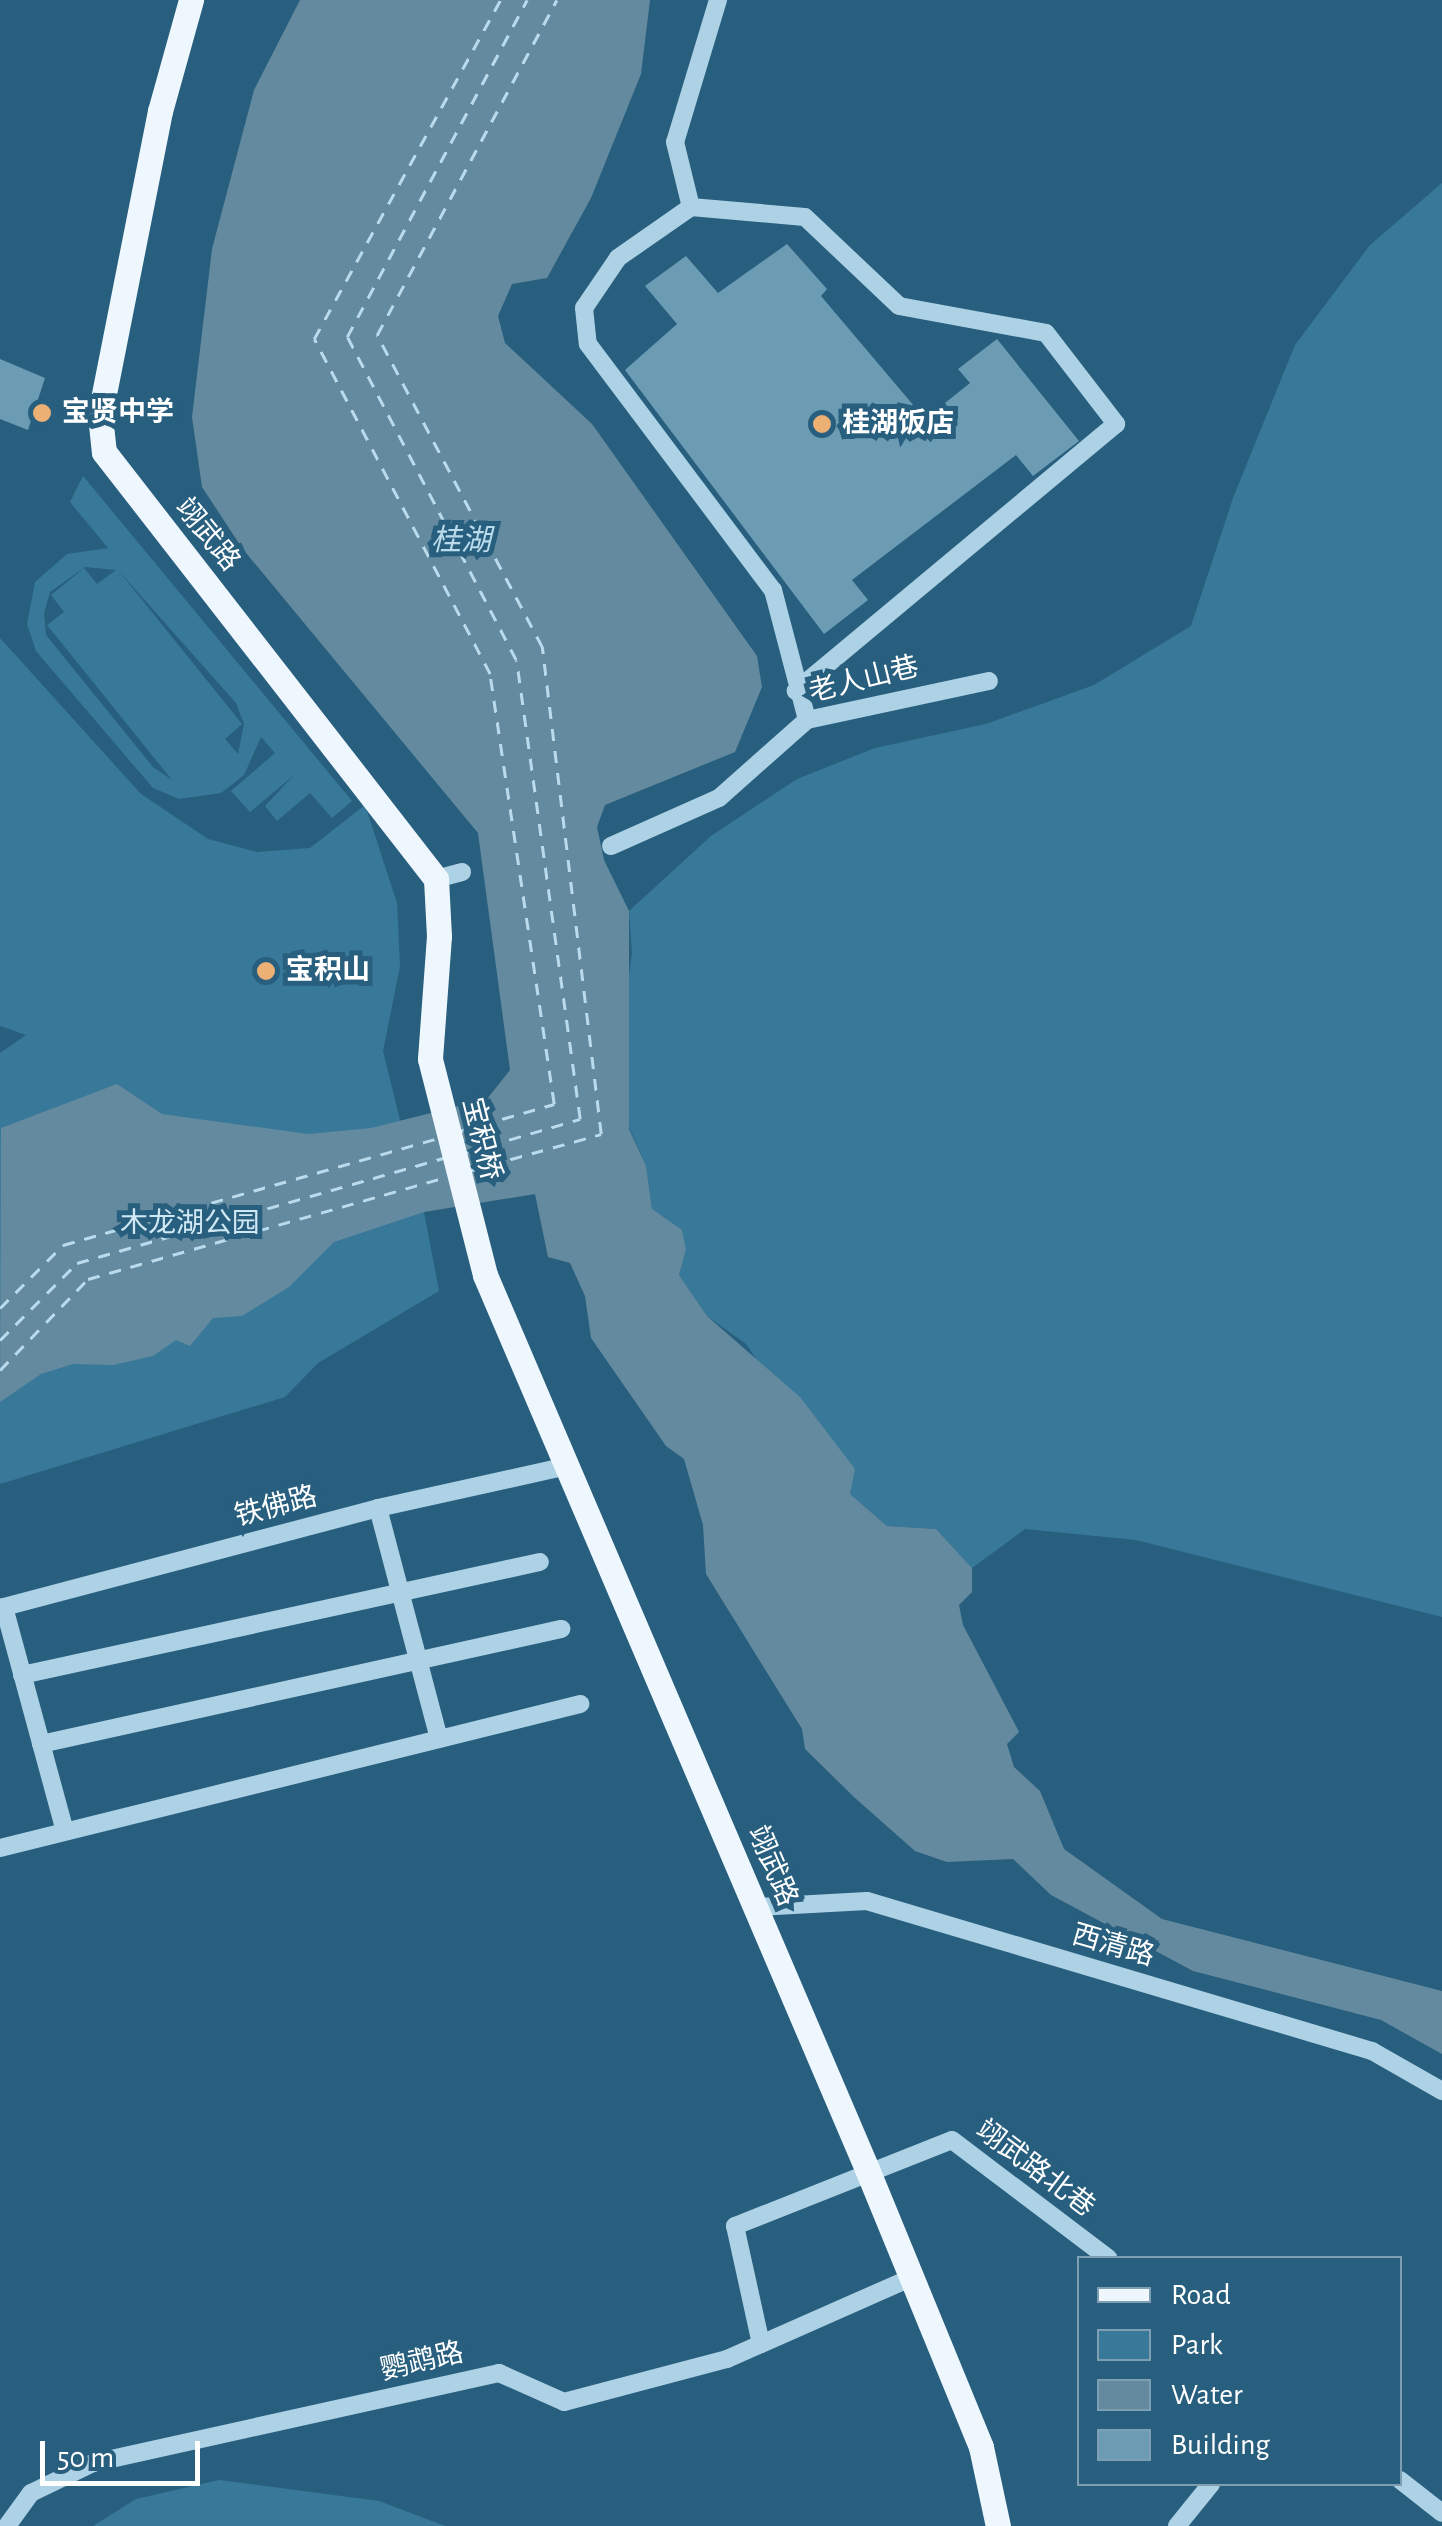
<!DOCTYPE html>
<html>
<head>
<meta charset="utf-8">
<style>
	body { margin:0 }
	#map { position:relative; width:1442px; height:2526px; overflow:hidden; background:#285f7e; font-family:"Alegreya Sans","Noto Sans SC",sans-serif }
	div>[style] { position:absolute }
	.green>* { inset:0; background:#387999 }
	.water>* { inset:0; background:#648a9f }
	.ferry>* { height:2.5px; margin-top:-1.25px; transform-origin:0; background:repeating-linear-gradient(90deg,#b9dbec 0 12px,transparent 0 22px) }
	.building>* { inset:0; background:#6c9cb4 }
	.minor>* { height:18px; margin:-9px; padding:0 9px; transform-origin:9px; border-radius:9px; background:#aed2e5 }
	.major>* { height:25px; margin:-12.5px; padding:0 12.5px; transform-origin:12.5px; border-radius:12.5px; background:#eef7fd }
	.dots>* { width:28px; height:28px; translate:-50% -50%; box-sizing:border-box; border:5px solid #285f7e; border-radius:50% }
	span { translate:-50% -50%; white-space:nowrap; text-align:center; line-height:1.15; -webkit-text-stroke:10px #285f7e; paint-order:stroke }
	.poi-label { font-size:28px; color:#fff; font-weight:700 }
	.left { translate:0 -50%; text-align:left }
	.street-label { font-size:28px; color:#fff }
	.park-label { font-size:28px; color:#d0e8f4 }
	.water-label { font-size:30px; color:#b9dbec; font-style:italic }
	.legend { position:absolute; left:1077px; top:2256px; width:325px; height:230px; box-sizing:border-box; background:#285f7e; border:2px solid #7e9fb2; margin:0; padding:12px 18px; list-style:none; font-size:30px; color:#fff }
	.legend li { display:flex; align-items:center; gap:20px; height:50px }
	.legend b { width:50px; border:2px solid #7e9fb2 }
	.scale { position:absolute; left:40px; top:2441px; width:160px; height:45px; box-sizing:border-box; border:5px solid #fff; border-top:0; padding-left:12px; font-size:30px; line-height:35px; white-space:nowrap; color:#fff; -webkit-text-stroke:8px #285f7e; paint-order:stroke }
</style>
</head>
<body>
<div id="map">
	<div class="green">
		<div style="clip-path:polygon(1442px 183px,1442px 1617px,1136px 1540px,1025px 1529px,972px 1568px,936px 1529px,887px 1526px,850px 1494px,746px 1344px,707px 1316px,679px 1275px,686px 1250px,652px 1209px,646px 1166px,629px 1127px,624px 1013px,632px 953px,629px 911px,711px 836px,797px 779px,875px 748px,986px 724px,1094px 685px,1191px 626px,1233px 498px,1295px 345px,1370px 245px)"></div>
		<div style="clip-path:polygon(evenodd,83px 476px,352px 801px,332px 818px,310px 793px,277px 821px,265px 806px,294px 775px,250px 812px,231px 791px,275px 753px,261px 737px,244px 775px,221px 793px,179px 799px,153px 788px,36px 651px,27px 624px,35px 582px,67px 554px,108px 548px,70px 502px,83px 476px,85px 567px,116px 570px,97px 584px,84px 568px,51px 595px,64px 612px,47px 625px,172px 780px,153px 767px,46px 635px,44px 613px,50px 592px,85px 567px,83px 476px,118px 570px,236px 703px,244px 724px,238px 754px,225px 739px,242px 724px,118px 570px)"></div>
		<div style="clip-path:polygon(0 638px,141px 794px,208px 839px,257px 852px,310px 848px,365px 805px,397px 903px,400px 966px,383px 1051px,400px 1120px,508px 1194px,424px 1212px,439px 1291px,318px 1363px,285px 1397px,0 1484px,0 1053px,26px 1035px,0 1026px)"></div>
		<div style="clip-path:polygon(219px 2480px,379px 2501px,445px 2526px,93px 2526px,136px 2499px)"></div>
	</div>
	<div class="water">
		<div style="clip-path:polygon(300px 0,650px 0,641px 74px,591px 198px,547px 278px,512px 284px,498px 316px,505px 343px,592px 424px,757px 656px,762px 687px,735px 752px,605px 805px,597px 827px,604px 860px,629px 911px,629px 1129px,646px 1166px,652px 1209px,682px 1230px,686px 1250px,679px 1275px,707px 1316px,800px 1397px,855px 1469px,850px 1494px,887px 1526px,936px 1529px,972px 1568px,972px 1592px,959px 1605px,963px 1625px,1019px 1732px,1007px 1744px,1014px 1767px,1040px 1791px,1064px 1849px,1162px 1919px,1442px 1991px,1442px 2054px,1381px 2020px,1193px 1971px,1051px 1895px,1013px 1859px,947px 1862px,915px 1851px,855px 1798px,805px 1749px,802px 1729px,706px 1574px,703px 1525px,684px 1459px,666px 1446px,591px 1338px,585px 1296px,570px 1263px,548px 1257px,535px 1194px,424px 1212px,334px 1242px,289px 1287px,242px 1316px,213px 1318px,190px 1346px,176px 1340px,153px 1356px,113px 1365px,73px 1364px,41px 1374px,0 1402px,1px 1128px,117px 1084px,162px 1114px,308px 1134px,371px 1128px,487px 1099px,510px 1070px,478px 833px,242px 548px,202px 487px,192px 417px,212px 249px,254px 90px)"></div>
	</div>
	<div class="ferry">
		<div style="left:460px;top:1131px;width:98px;rotate:-16deg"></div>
		<div style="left:554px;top:1104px;width:435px;rotate:-98.5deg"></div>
		<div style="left:490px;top:674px;width:378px;rotate:-117.7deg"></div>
		<div style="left:314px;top:339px;width:387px;rotate:-61.2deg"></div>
		<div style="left:467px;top:1152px;width:118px;rotate:-16.3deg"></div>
		<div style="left:580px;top:1119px;width:463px;rotate:-97.9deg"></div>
		<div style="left:516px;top:660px;width:365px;rotate:-117.6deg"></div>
		<div style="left:347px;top:337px;width:382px;rotate:-61.9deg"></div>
		<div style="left:468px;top:1171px;width:138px;rotate:-15.5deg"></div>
		<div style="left:601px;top:1134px;width:491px;rotate:-96.9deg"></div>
		<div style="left:542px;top:647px;width:353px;rotate:-117.9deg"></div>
		<div style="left:377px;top:335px;width:380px;rotate:-61.8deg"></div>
		<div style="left:0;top:1308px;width:89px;rotate:-45deg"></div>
		<div style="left:63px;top:1245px;width:390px;rotate:-15.9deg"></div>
		<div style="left:0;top:1340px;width:109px;rotate:-45deg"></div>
		<div style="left:77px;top:1263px;width:382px;rotate:-16deg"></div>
		<div style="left:0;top:1370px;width:127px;rotate:-46deg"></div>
		<div style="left:88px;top:1279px;width:372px;rotate:-15.9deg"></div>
	</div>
	<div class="building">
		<div style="clip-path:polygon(787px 244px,827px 289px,821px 296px,925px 419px,970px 383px,958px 369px,997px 339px,1079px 441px,1033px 476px,1016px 455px,852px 580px,868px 600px,824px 634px,625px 370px,677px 324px,645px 286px,686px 256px,718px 293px)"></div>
		<div style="clip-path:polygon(0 359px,45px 378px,28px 430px,0 419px)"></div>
	</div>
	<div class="minor">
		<div style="left:718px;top:0;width:148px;rotate:106.8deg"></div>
		<div style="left:675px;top:142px;width:67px;rotate:76.2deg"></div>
		<div style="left:691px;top:207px;width:114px;rotate:5deg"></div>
		<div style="left:805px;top:217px;width:129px;rotate:43.4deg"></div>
		<div style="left:899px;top:306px;width:149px;rotate:10.4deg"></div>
		<div style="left:1046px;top:333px;width:115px;rotate:52.4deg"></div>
		<div style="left:1116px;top:424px;width:417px;rotate:140.2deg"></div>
		<div style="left:691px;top:207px;width:89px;rotate:145.1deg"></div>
		<div style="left:618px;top:258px;width:60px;rotate:124.2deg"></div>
		<div style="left:584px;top:308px;width:36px;rotate:84deg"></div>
		<div style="left:588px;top:344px;width:308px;rotate:53.1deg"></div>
		<div style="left:773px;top:590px;width:134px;rotate:75.3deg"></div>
		<div style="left:611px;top:846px;width:118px;rotate:-24deg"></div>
		<div style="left:719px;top:798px;width:118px;rotate:-41.6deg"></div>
		<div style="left:807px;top:720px;width:186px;rotate:-12.1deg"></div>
		<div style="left:436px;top:879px;width:27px;rotate:-15deg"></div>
		<div style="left:378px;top:1508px;width:239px;rotate:75.2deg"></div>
		<div style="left:4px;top:1607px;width:232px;rotate:74.8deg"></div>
		<div style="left:0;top:1608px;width:391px;rotate:-14.8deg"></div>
		<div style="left:378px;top:1508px;width:194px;rotate:-12.5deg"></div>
		<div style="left:22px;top:1675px;width:530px;rotate:-12.31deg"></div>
		<div style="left:41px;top:1744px;width:533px;rotate:-12.47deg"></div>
		<div style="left:0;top:1848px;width:598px;rotate:-13.94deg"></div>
		<div style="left:757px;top:1907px;width:110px;rotate:-3.1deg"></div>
		<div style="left:867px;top:1901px;width:527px;rotate:16.54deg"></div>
		<div style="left:1372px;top:2051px;width:81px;rotate:29.7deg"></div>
		<div style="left:761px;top:2344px;width:121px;rotate:-102.4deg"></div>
		<div style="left:735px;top:2226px;width:233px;rotate:-21.6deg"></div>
		<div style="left:952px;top:2140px;width:196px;rotate:37.1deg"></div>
		<div style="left:1400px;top:2480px;width:53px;rotate:38.2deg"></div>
		<div style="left:7px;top:2526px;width:41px;rotate:-54deg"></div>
		<div style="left:31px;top:2493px;width:69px;rotate:-25.8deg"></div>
		<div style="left:93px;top:2463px;width:416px;rotate:-12.5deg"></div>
		<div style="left:499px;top:2373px;width:71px;rotate:24deg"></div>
		<div style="left:564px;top:2402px;width:169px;rotate:-14.8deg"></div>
		<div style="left:727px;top:2359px;width:201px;rotate:-23.8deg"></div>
		<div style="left:1177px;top:2526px;width:54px;rotate:-51deg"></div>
	</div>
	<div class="major">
		<div style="left:191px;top:0;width:115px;rotate:105.6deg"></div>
		<div style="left:160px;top:111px;width:310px;rotate:101.2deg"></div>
		<div style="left:100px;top:415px;width:37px;rotate:84deg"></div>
		<div style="left:104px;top:452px;width:541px;rotate:52.13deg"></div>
		<div style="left:436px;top:879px;width:57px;rotate:87deg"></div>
		<div style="left:439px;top:936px;width:123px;rotate:94.2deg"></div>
		<div style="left:430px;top:1059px;width:223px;rotate:75.7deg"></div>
		<div style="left:485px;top:1275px;width:972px;rotate:66.86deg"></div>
		<div style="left:867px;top:2169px;width:300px;rotate:67.7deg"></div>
		<div style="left:981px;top:2447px;width:81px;rotate:77.9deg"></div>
	</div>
	<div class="dots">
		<div style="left:42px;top:413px;background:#ecb074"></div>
		<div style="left:822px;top:424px;background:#ecb074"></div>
		<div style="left:266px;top:971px;background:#ecb074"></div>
	</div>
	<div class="poi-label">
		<span class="left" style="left:62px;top:413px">宝贤中学</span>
		<span class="left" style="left:842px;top:424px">桂湖饭店</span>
		<span class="left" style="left:286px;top:971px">宝积山</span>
	</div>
	<div class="street-label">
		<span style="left:207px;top:535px;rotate:51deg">翊武路</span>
		<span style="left:864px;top:680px;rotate:-14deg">老人山巷</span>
		<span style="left:481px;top:1139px;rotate:76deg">宝积桥</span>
		<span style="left:276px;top:1507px;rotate:-15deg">铁佛路</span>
		<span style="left:772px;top:1866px;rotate:67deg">翊武路</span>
		<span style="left:1113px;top:1946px;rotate:16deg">西清路</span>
		<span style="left:1035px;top:2169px;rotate:37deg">翊武路北巷</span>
		<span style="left:422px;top:2362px;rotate:-13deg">鹦鹉路</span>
	</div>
	<div class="park-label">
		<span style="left:190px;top:1224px">木龙湖公园</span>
	</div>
	<div class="water-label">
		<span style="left:461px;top:541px">桂湖</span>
	</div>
	<ul class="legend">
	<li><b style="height:12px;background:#eef7fd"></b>Road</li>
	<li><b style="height:28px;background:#387999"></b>Park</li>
	<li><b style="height:28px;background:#648a9f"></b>Water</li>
	<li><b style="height:28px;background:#6c9cb4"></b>Building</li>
	</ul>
	<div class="scale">50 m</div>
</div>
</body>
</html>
